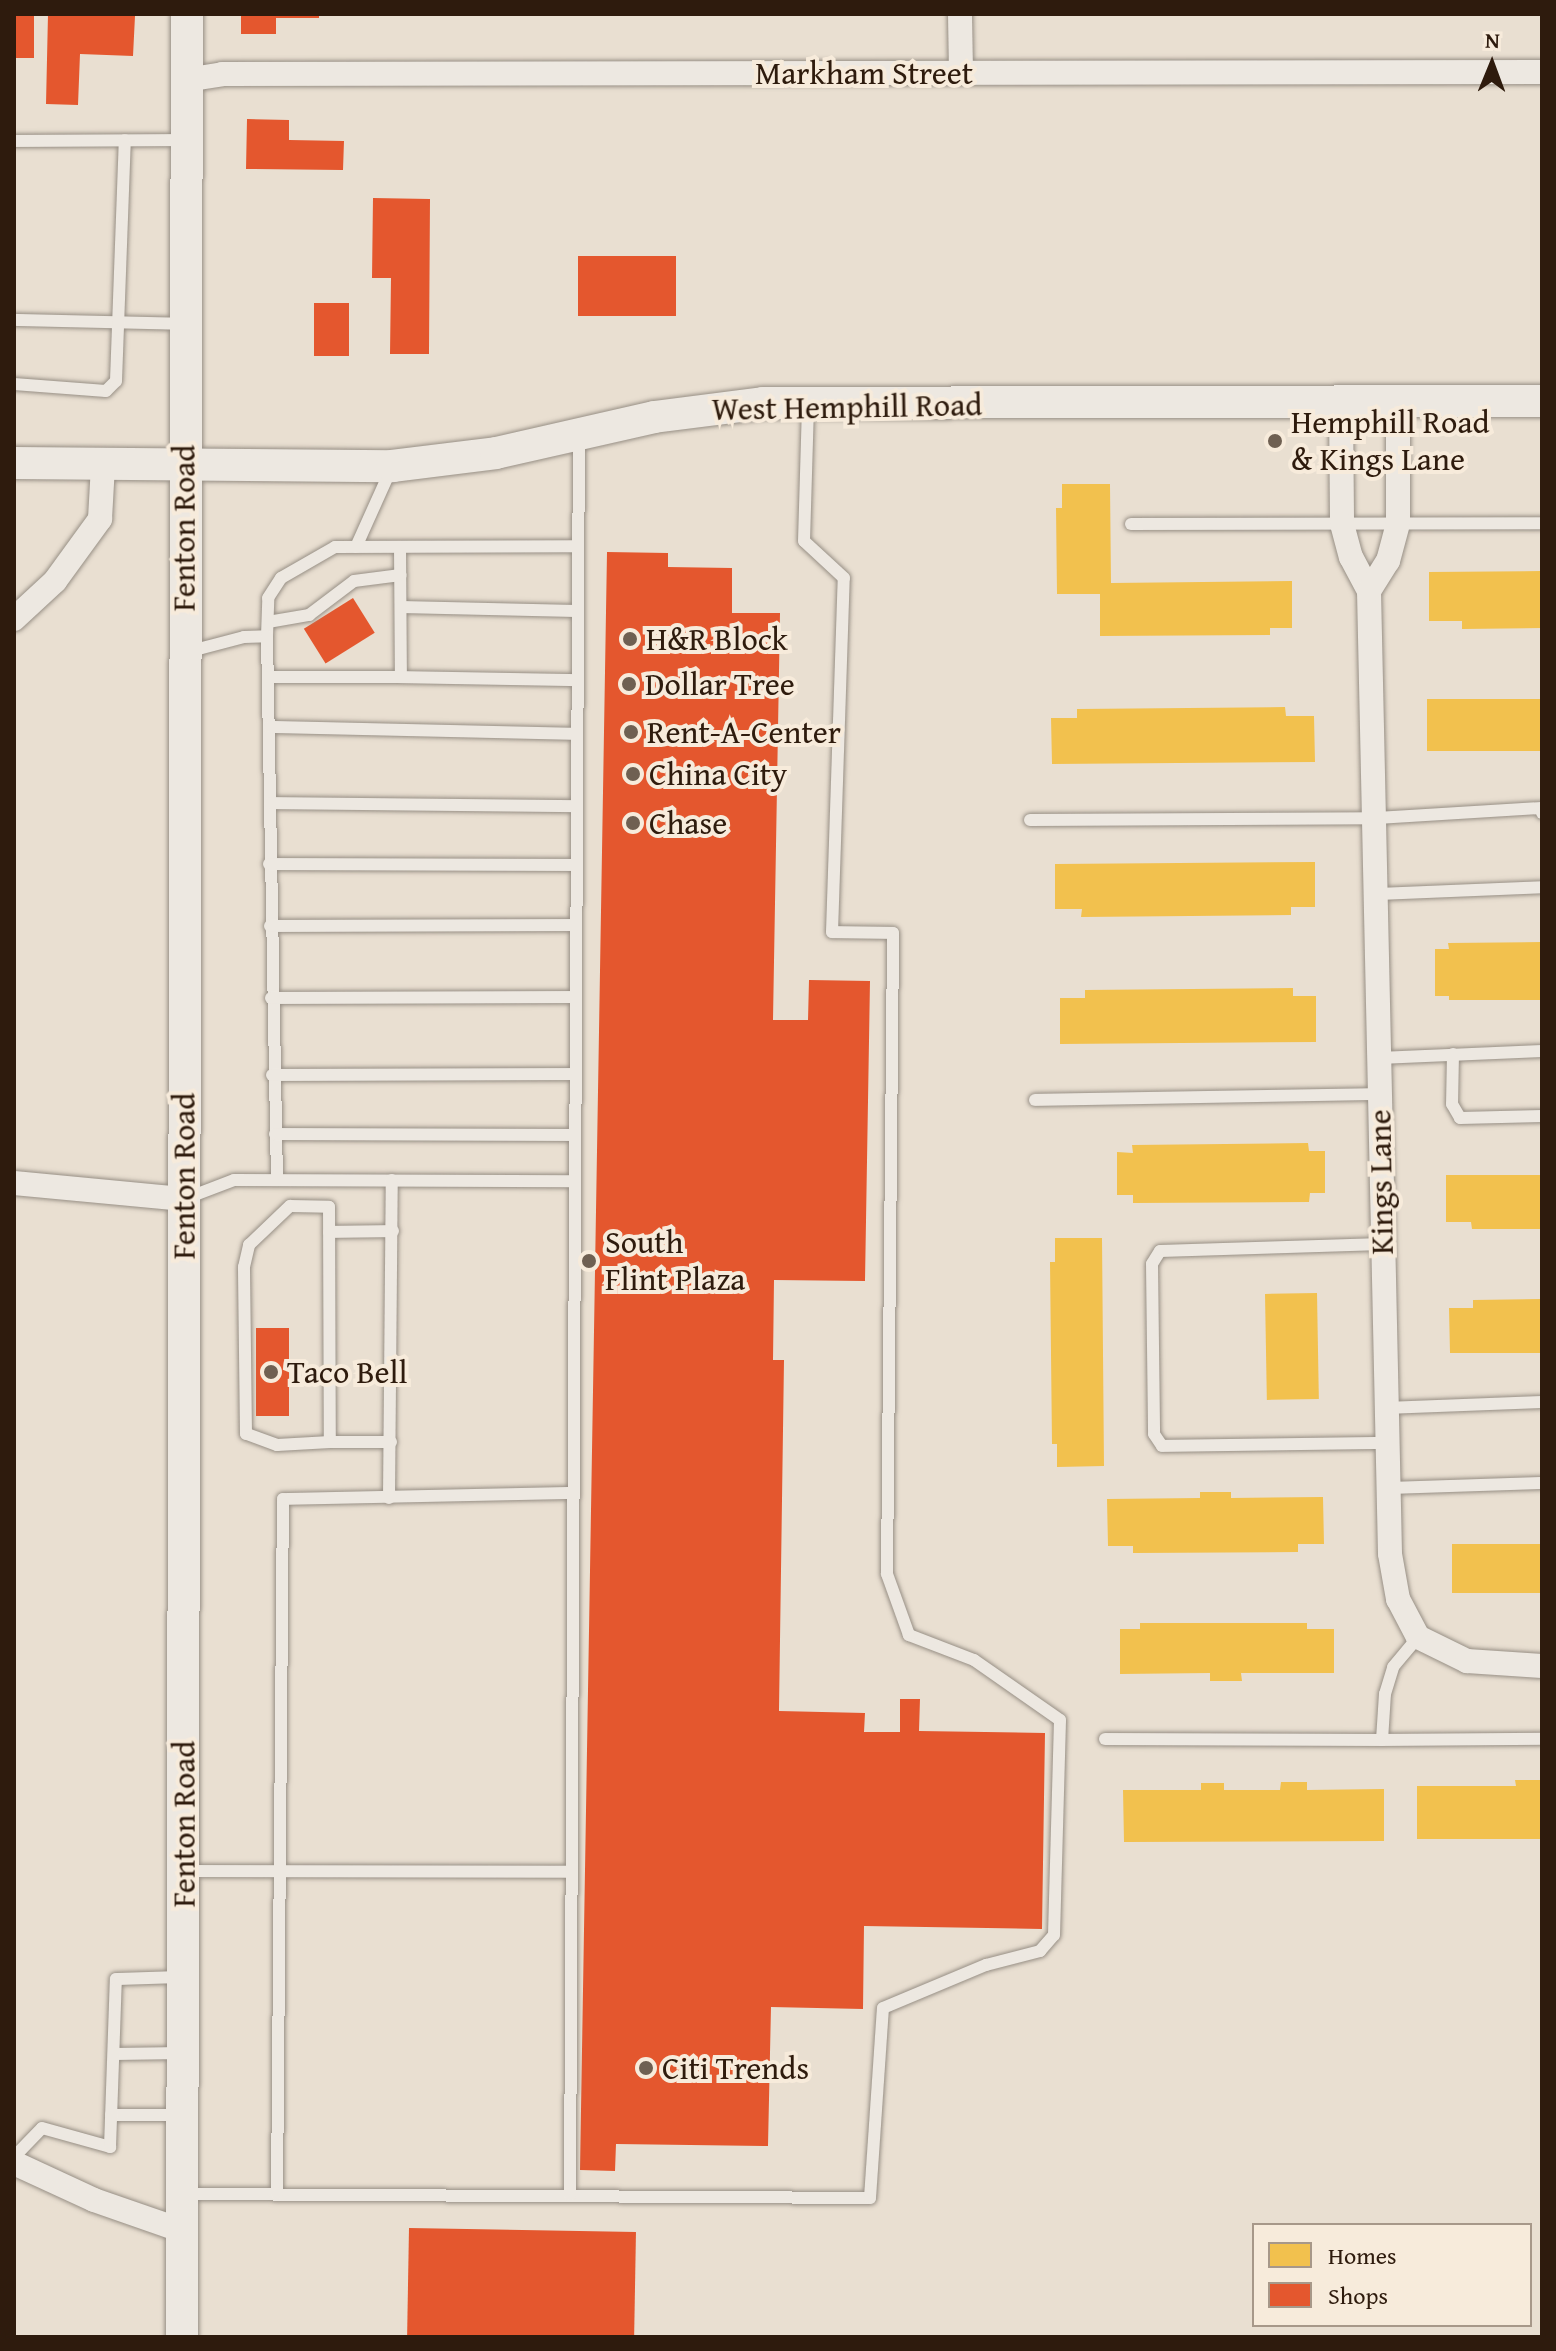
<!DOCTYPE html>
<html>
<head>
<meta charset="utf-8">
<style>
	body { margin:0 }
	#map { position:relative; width:1556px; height:2351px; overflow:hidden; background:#e9dfd1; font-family:"Gentium Book Plus",serif }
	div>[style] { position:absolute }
	.homes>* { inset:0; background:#f2c14e; transform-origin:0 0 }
	.shops>* { inset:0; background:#e4572e; transform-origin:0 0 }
	.roads { filter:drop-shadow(0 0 2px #978f85) drop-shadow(0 0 2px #978f85) }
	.service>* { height:12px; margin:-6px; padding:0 6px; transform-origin:6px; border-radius:6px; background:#ede8e1 }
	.minor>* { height:24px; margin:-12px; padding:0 12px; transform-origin:12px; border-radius:12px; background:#ede8e1 }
	.tertiary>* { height:32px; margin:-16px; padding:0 16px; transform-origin:16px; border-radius:16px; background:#ede8e1 }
	.dots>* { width:22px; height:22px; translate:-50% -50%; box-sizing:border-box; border:4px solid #f7ebdb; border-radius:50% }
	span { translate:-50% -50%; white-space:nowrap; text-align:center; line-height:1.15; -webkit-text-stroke:8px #f7ebdb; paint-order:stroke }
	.street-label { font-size:32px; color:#2e1b0d }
	.poi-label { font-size:32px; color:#2e1b0d }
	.left { translate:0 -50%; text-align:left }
	.frame { position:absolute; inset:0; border:16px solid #2e1b0d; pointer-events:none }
	.legend { position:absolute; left:1252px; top:2223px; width:280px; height:104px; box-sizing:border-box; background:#f7ebdb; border:2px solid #a79889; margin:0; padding:10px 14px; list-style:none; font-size:24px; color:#2e1b0d }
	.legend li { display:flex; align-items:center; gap:16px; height:40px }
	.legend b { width:40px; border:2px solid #a79889 }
	.north { position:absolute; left:1452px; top:24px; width:80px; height:80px; -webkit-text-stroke:6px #f7ebdb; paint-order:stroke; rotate:1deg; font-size:22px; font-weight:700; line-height:32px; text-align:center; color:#2e1b0d }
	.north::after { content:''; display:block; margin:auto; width:28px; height:36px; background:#2e1b0d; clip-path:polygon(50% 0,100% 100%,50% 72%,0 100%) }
</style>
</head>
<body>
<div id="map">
	<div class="homes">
		<div style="clip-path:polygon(1062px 484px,1110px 484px,1111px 583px,1292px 581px,1292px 628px,1270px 628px,1270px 635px,1100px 636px,1100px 594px,1057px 594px,1056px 508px,1062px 508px)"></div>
		<div style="clip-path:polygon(1542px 571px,1542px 628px,1462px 629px,1462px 621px,1429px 621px,1429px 572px)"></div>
		<div style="left:1542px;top:699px;width:52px;height:115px;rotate:90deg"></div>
		<div style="clip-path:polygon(1285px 707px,1286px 716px,1314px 716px,1315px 762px,1052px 764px,1051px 718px,1077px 718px,1077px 709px)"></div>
		<div style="clip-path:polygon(1315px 862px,1315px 907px,1291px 907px,1291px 915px,1081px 917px,1082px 909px,1055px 909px,1055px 864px)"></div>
		<div style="clip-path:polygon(1542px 942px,1542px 1000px,1449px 1000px,1449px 996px,1435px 996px,1435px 949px,1449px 949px,1448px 943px)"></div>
		<div style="clip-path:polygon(1293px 988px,1293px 996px,1316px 996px,1316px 1042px,1060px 1044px,1060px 998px,1085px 998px,1085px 990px)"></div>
		<div style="clip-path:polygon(1308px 1143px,1309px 1151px,1325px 1151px,1325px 1193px,1310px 1193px,1309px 1202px,1133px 1203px,1133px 1195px,1117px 1195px,1117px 1152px,1133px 1153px,1132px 1145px)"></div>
		<div style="clip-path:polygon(1446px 1175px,1542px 1175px,1542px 1229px,1472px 1229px,1471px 1222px,1446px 1222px)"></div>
		<div style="clip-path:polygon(1055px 1238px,1102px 1238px,1104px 1466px,1057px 1467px,1057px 1444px,1052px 1444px,1050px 1262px,1055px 1262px)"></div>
		<div style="left:1317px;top:1293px;width:106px;height:52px;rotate:89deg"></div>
		<div style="clip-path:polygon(1542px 1299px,1542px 1353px,1450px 1353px,1449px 1308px,1473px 1308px,1473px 1300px)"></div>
		<div style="clip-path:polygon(1200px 1492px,1231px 1492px,1231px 1498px,1323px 1497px,1324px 1544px,1298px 1544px,1298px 1552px,1133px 1553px,1133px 1546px,1108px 1546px,1107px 1499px,1200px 1498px)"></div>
		<div style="left:1542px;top:1544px;width:49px;height:90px;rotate:90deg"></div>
		<div style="clip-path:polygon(1140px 1623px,1307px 1623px,1307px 1629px,1334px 1629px,1334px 1673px,1241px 1673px,1242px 1681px,1210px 1681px,1210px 1673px,1120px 1674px,1120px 1629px,1140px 1629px)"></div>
		<div style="clip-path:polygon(1515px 1780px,1542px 1780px,1542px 1839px,1417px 1839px,1417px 1786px,1516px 1786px)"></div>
		<div style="clip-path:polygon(1281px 1782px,1307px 1782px,1307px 1790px,1384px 1789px,1384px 1841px,1124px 1842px,1123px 1790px,1201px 1790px,1201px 1783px,1224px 1783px,1224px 1790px,1280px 1790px)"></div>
	</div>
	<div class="shops">
		<div style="left:14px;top:14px;width:20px;height:44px"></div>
		<div style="clip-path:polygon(48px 14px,135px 16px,133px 56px,80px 54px,78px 105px,46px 104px)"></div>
		<div style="clip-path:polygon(241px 14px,319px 14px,319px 18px,276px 18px,276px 34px,241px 34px)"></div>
		<div style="clip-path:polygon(247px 119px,289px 120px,289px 140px,344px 141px,343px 170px,246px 169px)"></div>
		<div style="clip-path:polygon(373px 198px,430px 199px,429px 354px,390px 354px,391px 278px,372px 278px)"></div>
		<div style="left:578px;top:256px;width:98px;height:60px"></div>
		<div style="left:314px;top:303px;width:35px;height:53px"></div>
		<div style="clip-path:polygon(607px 552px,668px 553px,668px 567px,732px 568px,732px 613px,780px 613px,773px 1020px,808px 1020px,809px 980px,870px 981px,865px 1281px,774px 1280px,773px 1360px,784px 1360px,779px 1711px,865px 1713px,864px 1732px,900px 1732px,900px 1699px,920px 1699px,919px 1731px,1045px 1733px,1042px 1929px,864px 1926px,863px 2009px,771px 2007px,768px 2146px,616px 2144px,615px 2171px,580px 2170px)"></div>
		<div style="left:353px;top:598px;width:41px;height:58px;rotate:58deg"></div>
		<div style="left:256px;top:1328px;width:33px;height:88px"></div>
		<div style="left:409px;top:2228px;width:227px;height:109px;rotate:1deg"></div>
	</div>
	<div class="roads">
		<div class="service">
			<div style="left:14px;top:141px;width:172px;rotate:-0.3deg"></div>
			<div style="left:14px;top:320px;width:171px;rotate:1.3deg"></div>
			<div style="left:14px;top:384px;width:92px;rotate:4.4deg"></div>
			<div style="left:106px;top:391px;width:14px;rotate:-45deg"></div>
			<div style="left:116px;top:381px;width:241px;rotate:-87.9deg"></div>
			<div style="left:1131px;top:524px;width:411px;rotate:-0.1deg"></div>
			<div style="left:356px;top:547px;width:85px;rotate:-65.8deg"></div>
			<div style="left:400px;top:547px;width:130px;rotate:89.6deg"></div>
			<div style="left:401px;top:677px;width:176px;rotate:1deg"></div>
			<div style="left:401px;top:607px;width:175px;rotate:1.3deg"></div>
			<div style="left:268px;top:622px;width:42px;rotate:-9.7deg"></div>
			<div style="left:309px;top:615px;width:56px;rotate:-37.1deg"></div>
			<div style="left:354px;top:581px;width:47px;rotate:-7.3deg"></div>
			<div style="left:267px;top:636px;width:38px;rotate:-88deg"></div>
			<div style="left:268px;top:598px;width:24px;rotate:-57deg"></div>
			<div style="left:281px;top:578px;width:62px;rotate:-29.9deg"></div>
			<div style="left:335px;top:547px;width:243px;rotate:-0.2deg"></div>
			<div style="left:187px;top:652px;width:59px;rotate:-14.7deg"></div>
			<div style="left:244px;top:637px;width:23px;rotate:-2deg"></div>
			<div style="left:267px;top:636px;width:544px;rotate:88.95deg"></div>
			<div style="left:268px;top:677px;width:133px"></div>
			<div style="left:270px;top:727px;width:306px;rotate:1.3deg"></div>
			<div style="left:270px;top:803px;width:307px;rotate:0.6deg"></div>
			<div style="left:1030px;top:820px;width:347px;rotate:-0.3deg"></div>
			<div style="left:1377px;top:818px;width:165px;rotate:-3.5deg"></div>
			<div style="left:1542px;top:808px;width:5px;rotate:90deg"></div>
			<div style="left:269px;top:864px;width:307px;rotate:0.2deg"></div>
			<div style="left:1378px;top:894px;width:164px;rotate:-2.4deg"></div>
			<div style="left:270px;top:926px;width:306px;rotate:-0.2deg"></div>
			<div style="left:271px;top:998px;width:305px;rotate:-0.2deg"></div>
			<div style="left:1453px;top:1054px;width:50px;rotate:91.1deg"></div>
			<div style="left:1452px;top:1104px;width:16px;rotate:60deg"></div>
			<div style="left:1460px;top:1118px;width:82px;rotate:-1.4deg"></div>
			<div style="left:1379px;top:1058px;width:163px;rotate:-2.5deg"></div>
			<div style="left:272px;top:1075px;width:304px;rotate:-0.2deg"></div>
			<div style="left:1035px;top:1100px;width:345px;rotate:-1deg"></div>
			<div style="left:275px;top:1134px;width:300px;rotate:0.2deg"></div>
			<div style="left:187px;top:1198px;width:50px;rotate:-21deg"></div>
			<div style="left:234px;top:1180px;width:341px;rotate:0.2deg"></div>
			<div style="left:329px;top:1232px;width:64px;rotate:-0.9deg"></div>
			<div style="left:1382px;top:1244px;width:222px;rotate:178.2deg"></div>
			<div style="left:1160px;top:1251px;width:15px;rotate:122deg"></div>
			<div style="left:1152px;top:1264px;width:170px;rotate:89.3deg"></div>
			<div style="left:1154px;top:1434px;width:14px;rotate:56deg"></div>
			<div style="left:1162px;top:1446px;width:224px;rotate:-0.8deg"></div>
			<div style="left:1385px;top:1408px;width:157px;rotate:-2.2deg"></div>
			<div style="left:330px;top:1442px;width:53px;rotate:176.8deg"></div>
			<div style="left:277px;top:1445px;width:33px;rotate:-160deg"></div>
			<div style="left:246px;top:1434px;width:167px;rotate:-90.7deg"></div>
			<div style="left:244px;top:1267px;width:23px;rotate:-77deg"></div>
			<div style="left:249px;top:1245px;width:57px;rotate:-43.6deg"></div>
			<div style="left:290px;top:1206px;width:39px;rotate:1deg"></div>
			<div style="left:329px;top:1207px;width:235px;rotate:89.8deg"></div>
			<div style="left:330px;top:1442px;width:61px"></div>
			<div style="left:1388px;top:1488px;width:154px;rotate:-1.9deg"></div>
			<div style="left:389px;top:1498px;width:318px;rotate:-89.5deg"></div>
			<div style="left:1105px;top:1739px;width:277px;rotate:0.2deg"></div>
			<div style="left:1382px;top:1740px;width:46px;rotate:-86.3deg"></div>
			<div style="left:1385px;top:1694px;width:28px;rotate:-73deg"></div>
			<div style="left:1393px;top:1667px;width:39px;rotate:-50deg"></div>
			<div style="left:1382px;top:1740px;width:160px;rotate:-0.4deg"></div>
			<div style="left:184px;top:1871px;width:387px;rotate:0.1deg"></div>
			<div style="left:114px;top:2054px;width:68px;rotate:-0.8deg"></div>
			<div style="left:111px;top:2115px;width:69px"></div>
			<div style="left:14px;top:2157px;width:40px;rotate:-46deg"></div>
			<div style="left:42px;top:2128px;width:71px;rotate:15.6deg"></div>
			<div style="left:110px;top:2147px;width:168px;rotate:-88deg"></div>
			<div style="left:116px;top:1979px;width:65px;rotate:-1.8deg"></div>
			<div style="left:184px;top:2194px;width:686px;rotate:0.33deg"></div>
			<div style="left:870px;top:2198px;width:190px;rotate:-86.1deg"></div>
			<div style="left:883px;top:2008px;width:112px;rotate:-22.7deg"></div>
			<div style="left:986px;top:1965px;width:56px;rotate:-14.5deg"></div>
			<div style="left:1040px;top:1951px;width:21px;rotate:-49deg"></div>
			<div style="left:1054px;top:1935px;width:215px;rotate:-88.4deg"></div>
			<div style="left:1060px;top:1720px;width:105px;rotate:-145.1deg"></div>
			<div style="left:974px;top:1660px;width:70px;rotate:-159deg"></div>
			<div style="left:909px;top:1635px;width:65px;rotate:-109.8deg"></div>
			<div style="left:887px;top:1574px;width:641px;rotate:-89.46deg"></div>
			<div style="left:893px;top:933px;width:61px;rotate:-179.1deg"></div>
			<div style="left:832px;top:932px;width:354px;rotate:-88.1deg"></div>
			<div style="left:844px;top:578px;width:54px;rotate:-137.2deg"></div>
			<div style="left:804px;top:541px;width:138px;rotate:-88.3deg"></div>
			<div style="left:277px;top:2194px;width:695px;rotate:-89.51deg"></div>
			<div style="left:283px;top:1499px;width:290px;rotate:-1.2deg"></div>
			<div style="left:570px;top:2195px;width:1760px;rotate:-89.71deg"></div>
		</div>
		<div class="minor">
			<div style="left:960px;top:14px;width:59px;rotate:89deg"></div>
			<div style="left:186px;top:80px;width:36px;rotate:-9deg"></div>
			<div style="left:222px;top:74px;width:1320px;rotate:-0.09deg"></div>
			<div style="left:1341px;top:403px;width:121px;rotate:89.5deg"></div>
			<div style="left:1342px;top:524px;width:34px;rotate:75deg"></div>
			<div style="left:1351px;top:557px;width:38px;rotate:62deg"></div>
			<div style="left:1369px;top:591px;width:963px;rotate:88.75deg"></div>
			<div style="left:1390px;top:1554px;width:46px;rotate:79.9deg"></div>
			<div style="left:1398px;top:1599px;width:43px;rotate:62.2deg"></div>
			<div style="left:1418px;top:1637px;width:55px;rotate:26.1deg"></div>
			<div style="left:1467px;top:1661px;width:75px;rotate:3.8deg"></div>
			<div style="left:1369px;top:591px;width:36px;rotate:-58deg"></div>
			<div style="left:1388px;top:561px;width:39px;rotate:-75deg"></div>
			<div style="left:1398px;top:523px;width:120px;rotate:-90deg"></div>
			<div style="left:14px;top:619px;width:56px;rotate:-42.8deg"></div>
			<div style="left:55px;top:581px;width:77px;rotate:-54deg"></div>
			<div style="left:100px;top:519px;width:53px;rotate:-86.8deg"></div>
			<div style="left:14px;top:1183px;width:171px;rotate:5.4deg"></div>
			<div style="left:14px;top:2163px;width:88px;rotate:24.8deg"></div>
			<div style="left:94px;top:2200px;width:94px;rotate:19.2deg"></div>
		</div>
		<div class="tertiary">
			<div style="left:14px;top:463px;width:378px;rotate:0.5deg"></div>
			<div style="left:392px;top:466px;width:105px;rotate:-7.1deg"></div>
			<div style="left:496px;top:453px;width:162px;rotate:-12.8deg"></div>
			<div style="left:654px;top:417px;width:110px;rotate:-7.3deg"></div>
			<div style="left:763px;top:403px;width:779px;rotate:-0.15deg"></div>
			<div style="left:182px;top:2337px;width:2323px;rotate:-89.88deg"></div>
		</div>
	</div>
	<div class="dots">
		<div style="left:1275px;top:441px;background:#6f6052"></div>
		<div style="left:630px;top:639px;background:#6f6052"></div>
		<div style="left:629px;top:684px;background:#6f6052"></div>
		<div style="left:631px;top:732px;background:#6f6052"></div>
		<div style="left:633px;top:774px;background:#6f6052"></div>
		<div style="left:633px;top:823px;background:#6f6052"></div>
		<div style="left:589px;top:1261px;background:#6f6052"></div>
		<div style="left:271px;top:1372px;background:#6f6052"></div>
		<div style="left:646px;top:2068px;background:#6f6052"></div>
	</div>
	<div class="street-label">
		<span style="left:864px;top:73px">Markham Street</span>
		<span style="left:847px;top:407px;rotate:-1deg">West Hemphill Road</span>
		<span style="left:184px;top:528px;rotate:-90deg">Fenton Road</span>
		<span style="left:184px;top:1176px;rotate:-90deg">Fenton Road</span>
		<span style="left:1381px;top:1182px;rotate:-91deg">Kings Lane</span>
		<span style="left:184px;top:1824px;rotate:-90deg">Fenton Road</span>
	</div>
	<div class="poi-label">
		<span class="left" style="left:1291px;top:441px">Hemphill Road<br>&amp; Kings Lane</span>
		<span class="left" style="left:646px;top:639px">H&amp;R Block</span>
		<span class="left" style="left:645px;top:684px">Dollar Tree</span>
		<span class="left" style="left:647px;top:732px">Rent-A-Center</span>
		<span class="left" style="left:649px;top:774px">China City</span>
		<span class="left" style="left:649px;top:823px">Chase</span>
		<span class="left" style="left:605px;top:1261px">South<br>Flint Plaza</span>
		<span class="left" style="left:287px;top:1372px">Taco Bell</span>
		<span class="left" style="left:662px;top:2068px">Citi Trends</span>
	</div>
	<div class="frame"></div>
	<ul class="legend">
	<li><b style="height:22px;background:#f2c14e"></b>Homes</li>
	<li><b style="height:22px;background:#e4572e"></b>Shops</li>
	</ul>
	<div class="north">N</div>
</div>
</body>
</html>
